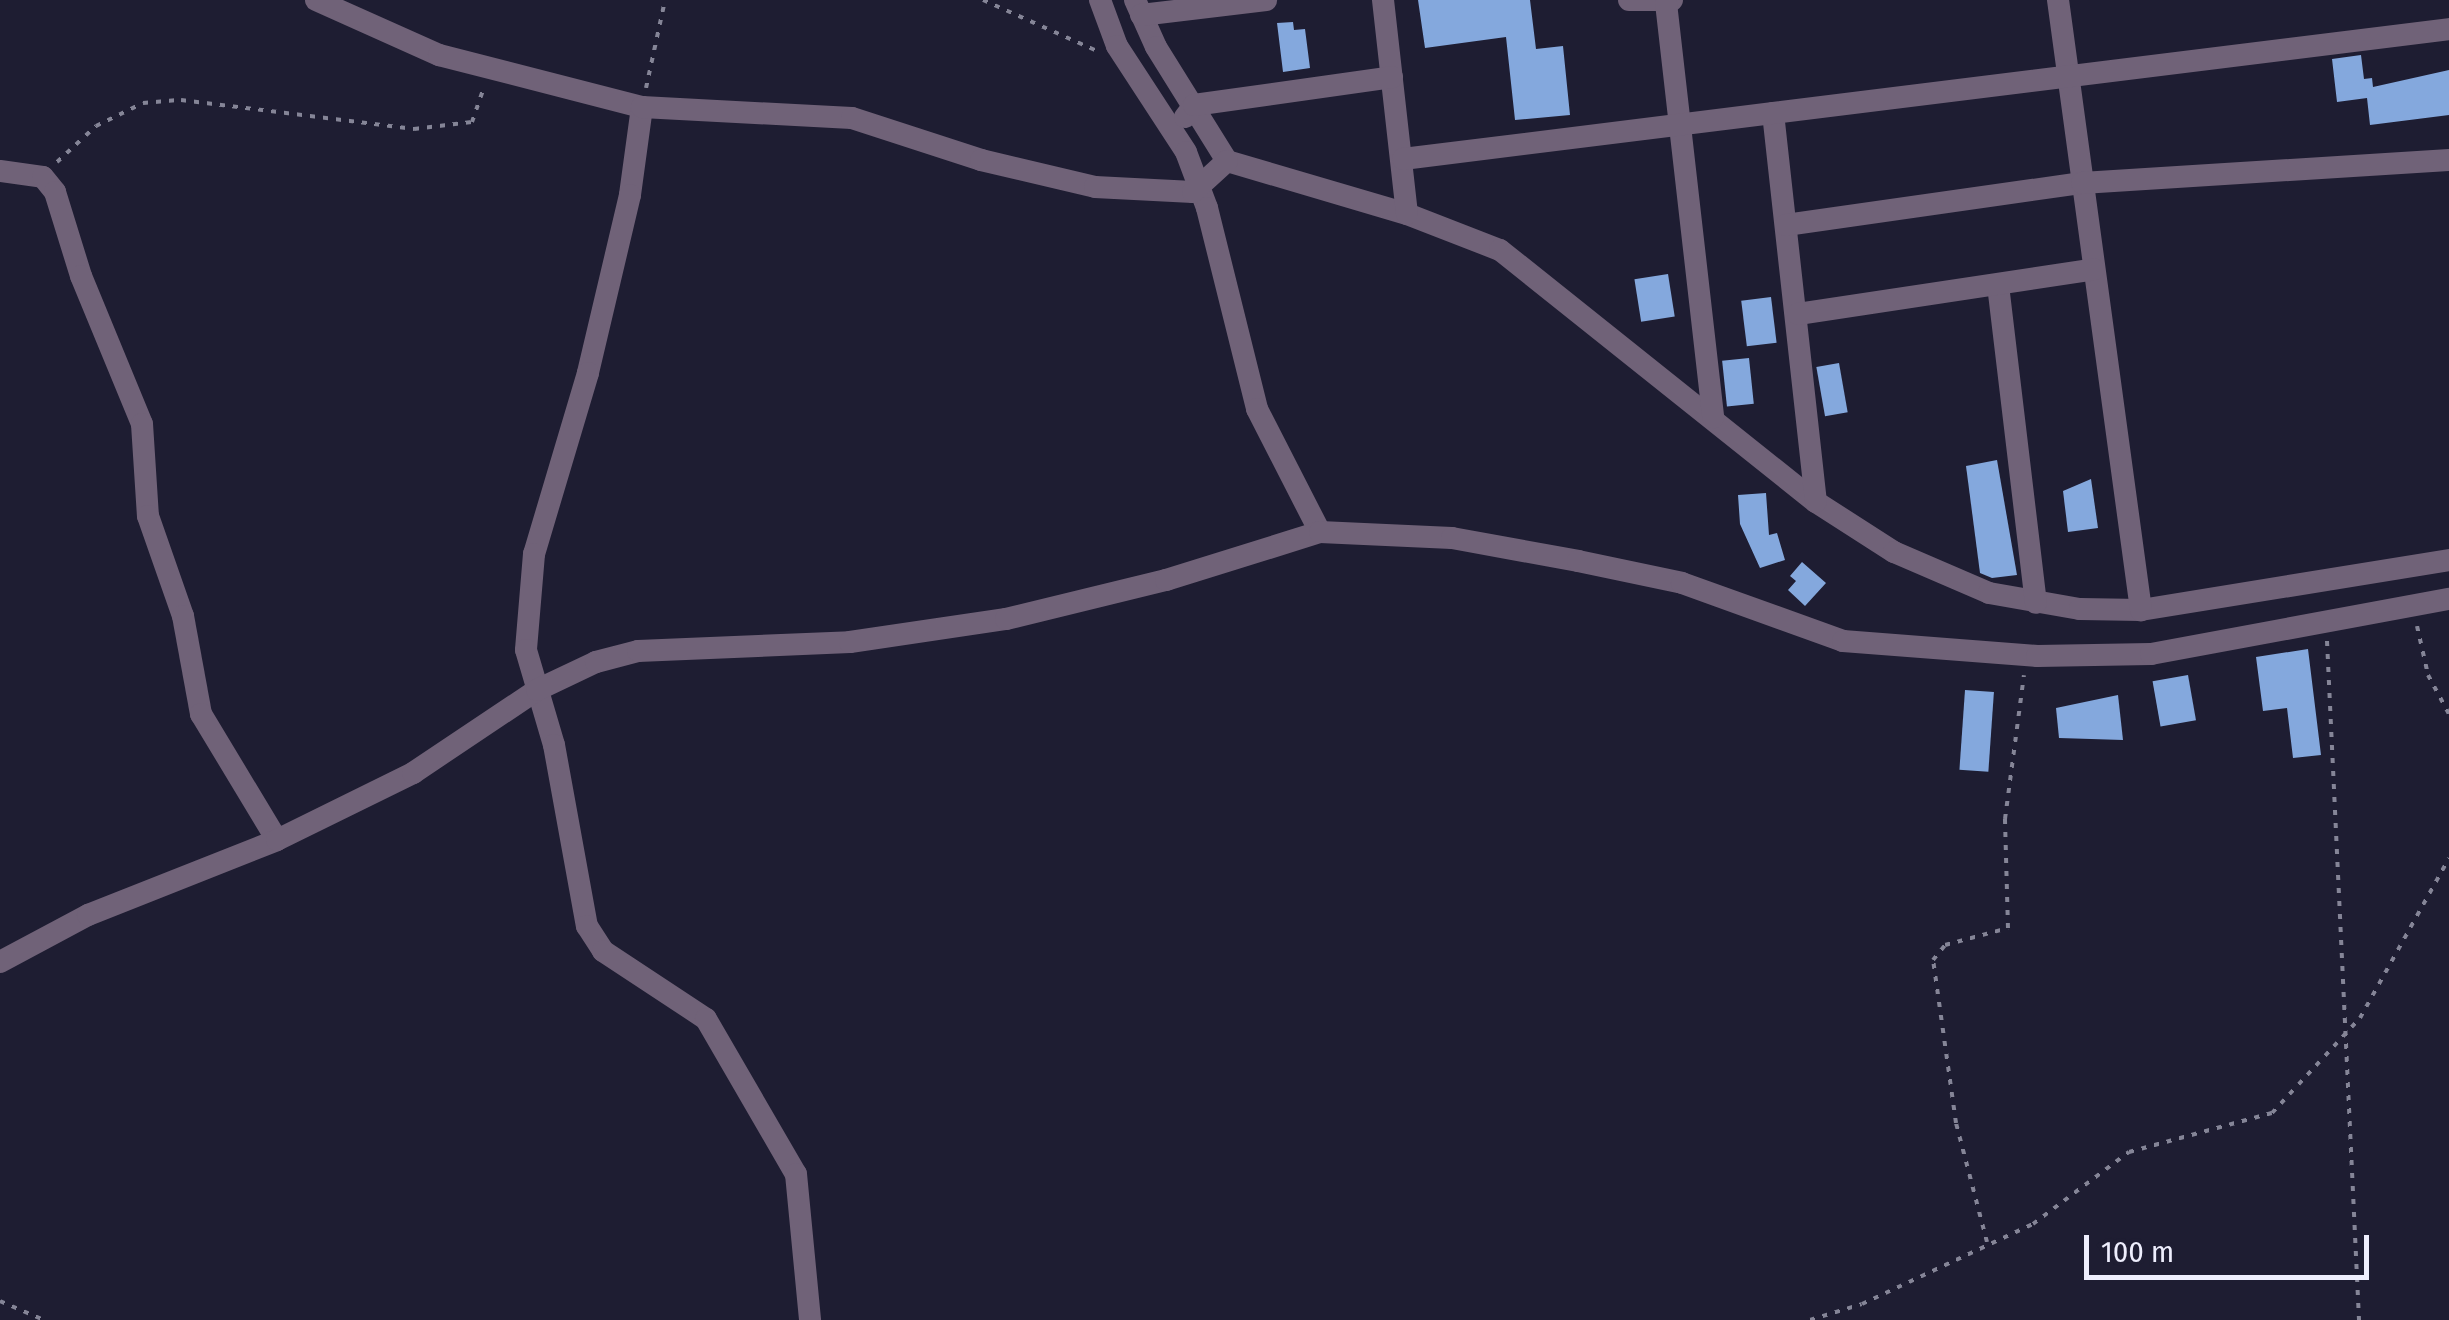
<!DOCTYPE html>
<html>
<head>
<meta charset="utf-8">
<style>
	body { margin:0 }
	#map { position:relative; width:2449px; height:1320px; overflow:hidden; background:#1e1d32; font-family:"Fira Sans Condensed",sans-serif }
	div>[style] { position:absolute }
	.building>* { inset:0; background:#84a8dd; transform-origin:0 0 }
	.path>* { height:4px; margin-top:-2px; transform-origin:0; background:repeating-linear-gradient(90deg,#858597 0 5px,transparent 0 13px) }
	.street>* { height:22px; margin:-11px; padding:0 11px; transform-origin:11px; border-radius:11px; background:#706278 }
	span { translate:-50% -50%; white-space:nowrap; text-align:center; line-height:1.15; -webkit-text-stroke:10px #1e1d32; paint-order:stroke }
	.scale { position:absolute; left:2084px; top:1235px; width:285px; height:45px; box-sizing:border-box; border:5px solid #eeeefd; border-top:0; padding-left:12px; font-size:30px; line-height:35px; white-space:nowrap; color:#eeeefd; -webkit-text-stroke:8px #1e1d32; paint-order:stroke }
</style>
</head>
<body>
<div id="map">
	<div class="building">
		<div style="clip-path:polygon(1418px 0,1530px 0,1536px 49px,1563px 46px,1570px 115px,1515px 120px,1506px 37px,1425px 48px)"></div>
		<div style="clip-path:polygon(1293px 22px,1294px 30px,1305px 29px,1310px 68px,1283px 72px,1277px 23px)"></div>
		<div style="clip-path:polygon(2361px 55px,2364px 79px,2372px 78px,2373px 87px,2449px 70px,2449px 115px,2370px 125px,2367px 98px,2337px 102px,2332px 59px)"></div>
		<div style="left:1668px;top:274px;width:43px;height:34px;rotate:81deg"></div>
		<div style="left:1771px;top:297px;width:46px;height:30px;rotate:83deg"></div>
		<div style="left:1749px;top:358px;width:46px;height:27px;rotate:84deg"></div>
		<div style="left:1839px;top:363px;width:50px;height:23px;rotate:80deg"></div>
		<div style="clip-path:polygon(1997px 460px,2017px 575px,1992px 578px,1980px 573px,1966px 466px)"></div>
		<div style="clip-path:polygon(2091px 479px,2098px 528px,2068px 532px,2063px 491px)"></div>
		<div style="clip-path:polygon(1766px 493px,1769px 535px,1777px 533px,1785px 560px,1760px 568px,1740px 524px,1738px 495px)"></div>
		<div style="clip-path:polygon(1802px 562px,1826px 583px,1805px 606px,1788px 590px,1796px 581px,1790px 576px)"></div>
		<div style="clip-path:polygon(2308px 649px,2321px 755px,2293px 758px,2287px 708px,2263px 711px,2256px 657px)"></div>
		<div style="left:2188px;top:675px;width:46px;height:36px;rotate:80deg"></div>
		<div style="left:1965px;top:690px;width:29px;height:80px;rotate:4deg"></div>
		<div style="clip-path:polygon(2118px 695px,2123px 740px,2059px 738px,2056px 708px)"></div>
	</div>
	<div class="path">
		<div style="left:983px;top:0;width:125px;rotate:24.1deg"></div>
		<div style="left:646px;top:88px;width:90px;rotate:-77.8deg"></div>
		<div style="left:57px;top:162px;width:53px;rotate:-42.7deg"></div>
		<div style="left:96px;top:126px;width:52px;rotate:-26.1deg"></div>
		<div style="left:143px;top:103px;width:38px;rotate:-5deg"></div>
		<div style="left:181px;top:100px;width:235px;rotate:7.1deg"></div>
		<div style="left:414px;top:129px;width:58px;rotate:-6.9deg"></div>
		<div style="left:472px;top:122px;width:37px;rotate:-71deg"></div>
		<div style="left:2417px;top:626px;width:50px;rotate:77.3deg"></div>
		<div style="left:2428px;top:675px;width:44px;rotate:61.7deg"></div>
		<div style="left:2327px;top:641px;width:680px;rotate:87.3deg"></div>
		<div style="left:1987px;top:1242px;width:123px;rotate:-104.6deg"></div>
		<div style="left:1956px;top:1123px;width:165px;rotate:-98deg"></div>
		<div style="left:1933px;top:960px;width:19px;rotate:-51deg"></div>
		<div style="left:1945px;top:945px;width:65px;rotate:-15.1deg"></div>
		<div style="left:2008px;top:928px;width:109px;rotate:-91.6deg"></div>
		<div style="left:2005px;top:819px;width:145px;rotate:-82.5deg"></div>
		<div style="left:0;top:1301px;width:48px;rotate:23.4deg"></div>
		<div style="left:1810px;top:1320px;width:54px;rotate:-17.1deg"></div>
		<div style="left:1862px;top:1304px;width:189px;rotate:-25.1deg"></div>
		<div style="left:2033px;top:1224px;width:120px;rotate:-36.9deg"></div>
		<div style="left:2129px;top:1152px;width:148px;rotate:-15.3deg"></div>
		<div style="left:2272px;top:1113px;width:129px;rotate:-47.2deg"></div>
		<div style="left:2360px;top:1018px;width:183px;rotate:-60.9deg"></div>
	</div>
	<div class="street">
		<div style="left:316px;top:0;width:135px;rotate:24.1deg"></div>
		<div style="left:439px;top:55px;width:210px;rotate:14.4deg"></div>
		<div style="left:642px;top:107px;width:89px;rotate:97.8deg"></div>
		<div style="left:630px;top:195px;width:183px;rotate:103.3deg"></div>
		<div style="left:588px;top:373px;width:189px;rotate:106.6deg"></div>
		<div style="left:534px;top:554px;width:96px;rotate:94.8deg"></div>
		<div style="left:526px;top:650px;width:99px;rotate:73.6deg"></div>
		<div style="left:554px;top:745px;width:184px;rotate:79.7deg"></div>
		<div style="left:587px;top:926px;width:30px;rotate:57deg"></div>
		<div style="left:603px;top:951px;width:123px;rotate:33.4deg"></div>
		<div style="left:706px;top:1019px;width:179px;rotate:59.9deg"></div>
		<div style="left:796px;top:1174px;width:147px;rotate:84.5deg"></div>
		<div style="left:1100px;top:0;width:49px;rotate:69.7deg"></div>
		<div style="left:1117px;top:46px;width:126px;rotate:56.9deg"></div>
		<div style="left:1186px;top:152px;width:60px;rotate:69.4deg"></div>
		<div style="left:1207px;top:208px;width:207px;rotate:76deg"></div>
		<div style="left:1257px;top:409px;width:138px;rotate:62.9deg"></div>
		<div style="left:1135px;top:0;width:51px;rotate:65.9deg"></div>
		<div style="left:1156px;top:47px;width:134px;rotate:58.1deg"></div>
		<div style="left:1227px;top:161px;width:188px;rotate:16.4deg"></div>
		<div style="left:1407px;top:214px;width:100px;rotate:21.2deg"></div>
		<div style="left:1500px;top:250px;width:404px;rotate:38.6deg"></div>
		<div style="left:1816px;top:502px;width:93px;rotate:32.7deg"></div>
		<div style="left:1894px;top:552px;width:103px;rotate:23.3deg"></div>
		<div style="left:1989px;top:593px;width:92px;rotate:10deg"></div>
		<div style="left:2080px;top:609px;width:61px;rotate:0.9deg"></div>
		<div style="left:2141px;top:610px;width:312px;rotate:-9.2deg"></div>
		<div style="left:1383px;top:0;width:215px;rotate:83.6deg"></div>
		<div style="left:1629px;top:0;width:43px"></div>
		<div style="left:2058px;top:0;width:616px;rotate:82.25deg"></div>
		<div style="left:1666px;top:3px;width:417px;rotate:83.5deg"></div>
		<div style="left:1141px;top:15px;width:126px;rotate:-6.8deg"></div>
		<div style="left:642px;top:107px;width:210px;rotate:3deg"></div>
		<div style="left:852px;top:118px;width:136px;rotate:18deg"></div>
		<div style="left:981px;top:160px;width:117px;rotate:13.3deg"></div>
		<div style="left:1095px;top:187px;width:98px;rotate:2.9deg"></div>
		<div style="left:1193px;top:192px;width:46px;rotate:-42.4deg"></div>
		<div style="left:1773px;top:113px;width:391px;rotate:83.7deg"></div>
		<div style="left:1185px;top:117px;width:15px;rotate:-53deg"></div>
		<div style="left:1194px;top:105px;width:200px;rotate:-8deg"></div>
		<div style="left:1403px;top:159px;width:1054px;rotate:-7.08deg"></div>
		<div style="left:0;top:171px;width:43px;rotate:7.9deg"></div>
		<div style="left:43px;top:177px;width:19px;rotate:51deg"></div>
		<div style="left:55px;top:192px;width:88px;rotate:72.8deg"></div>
		<div style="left:81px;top:276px;width:160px;rotate:67.6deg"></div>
		<div style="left:142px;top:424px;width:92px;rotate:86.3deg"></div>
		<div style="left:148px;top:516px;width:106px;rotate:70.7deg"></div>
		<div style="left:183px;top:616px;width:100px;rotate:79.6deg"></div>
		<div style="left:201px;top:714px;width:147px;rotate:58.9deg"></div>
		<div style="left:1786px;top:225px;width:299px;rotate:-8.1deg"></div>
		<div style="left:2082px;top:183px;width:368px;rotate:-3.6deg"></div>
		<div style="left:1998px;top:285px;width:320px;rotate:83.2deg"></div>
		<div style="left:1798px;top:314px;width:299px;rotate:-8.6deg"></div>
		<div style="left:0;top:962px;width:100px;rotate:-28.1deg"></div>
		<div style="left:88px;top:915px;width:203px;rotate:-21.6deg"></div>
		<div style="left:277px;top:840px;width:152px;rotate:-26.2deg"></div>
		<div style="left:413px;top:773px;width:149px;rotate:-33.8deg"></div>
		<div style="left:537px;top:690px;width:65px;rotate:-25.4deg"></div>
		<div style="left:596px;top:662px;width:43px;rotate:-14.7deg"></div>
		<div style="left:638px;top:651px;width:212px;rotate:-2.4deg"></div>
		<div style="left:850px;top:642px;width:158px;rotate:-8.4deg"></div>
		<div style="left:1006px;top:619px;width:165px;rotate:-13.7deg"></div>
		<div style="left:1166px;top:580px;width:161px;rotate:-17.3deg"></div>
		<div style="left:1320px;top:532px;width:132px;rotate:2.6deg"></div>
		<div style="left:1452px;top:538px;width:128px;rotate:10.3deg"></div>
		<div style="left:1578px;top:561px;width:106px;rotate:11.9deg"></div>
		<div style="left:1682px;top:583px;width:171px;rotate:19.8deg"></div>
		<div style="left:1843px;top:641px;width:195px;rotate:4.4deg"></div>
		<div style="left:2037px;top:656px;width:114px;rotate:-1deg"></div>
		<div style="left:2151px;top:654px;width:303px;rotate:-10.5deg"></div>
	</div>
	<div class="scale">100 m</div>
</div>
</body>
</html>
